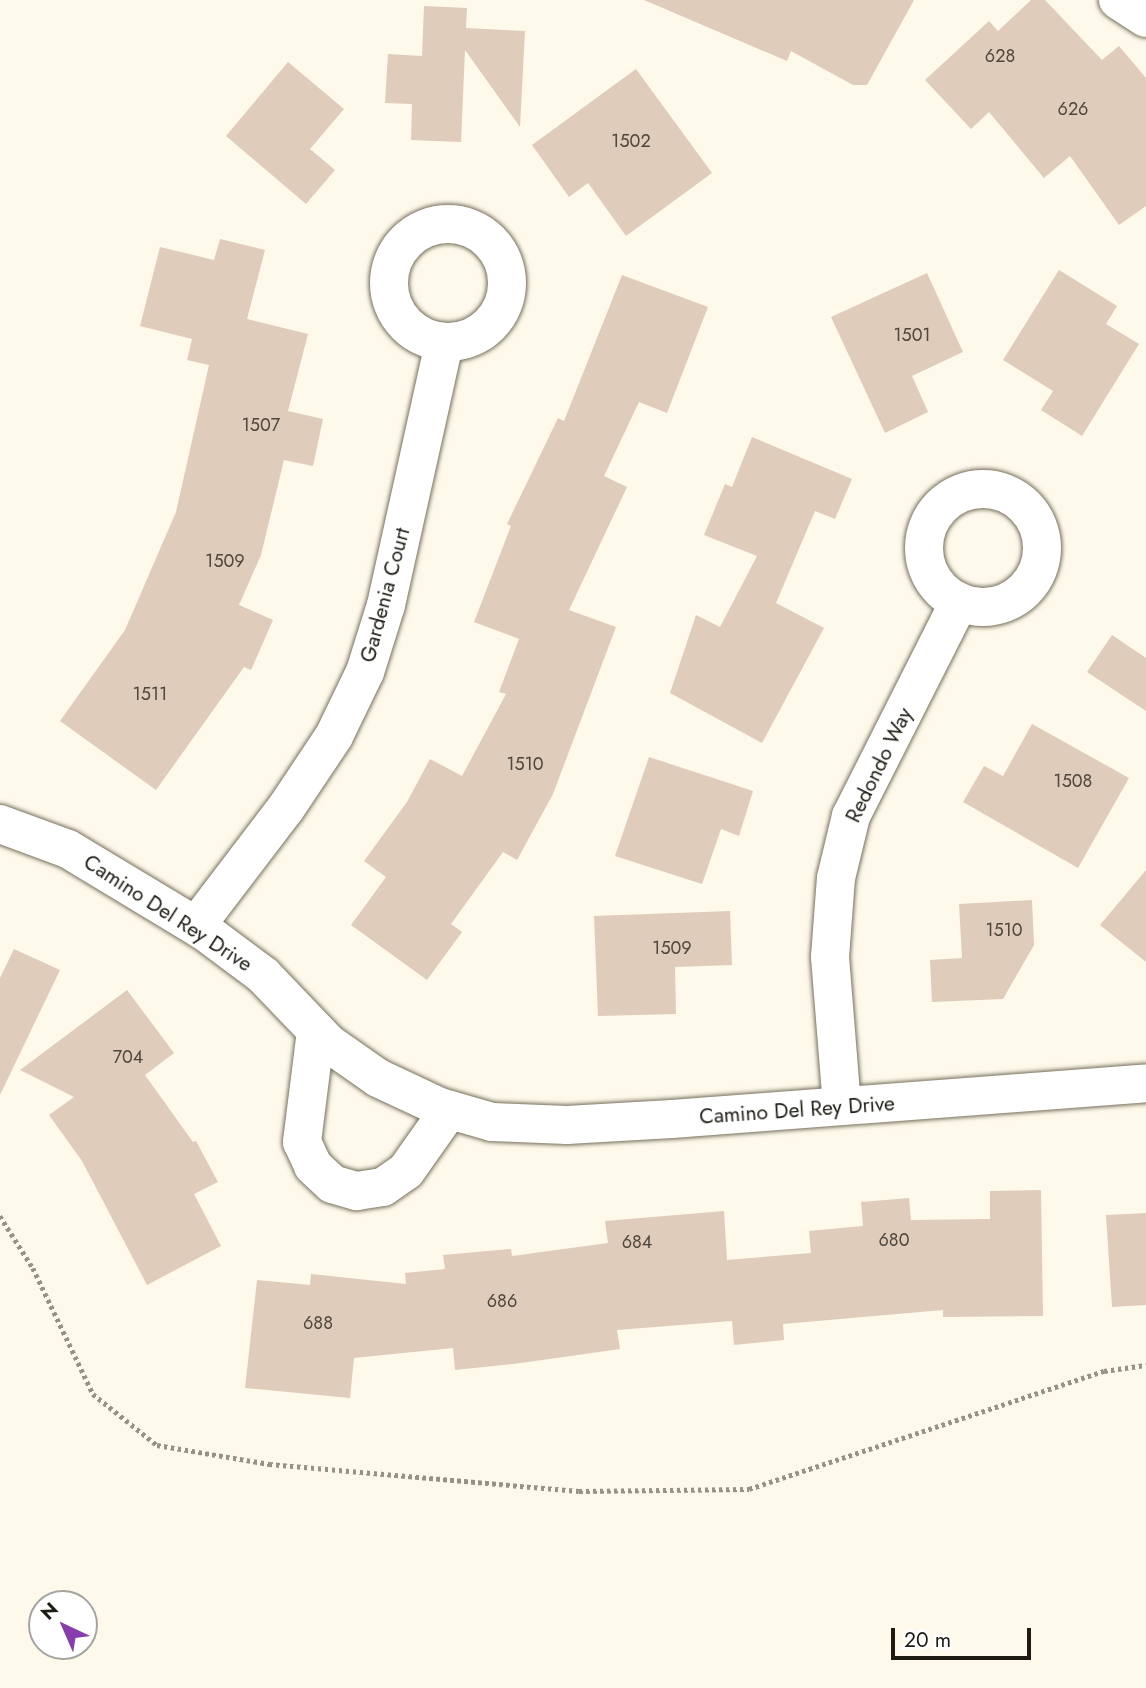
<!DOCTYPE html>
<html>
<head>
<meta charset="utf-8">
<style>
	body { margin:0 }
	#map { position:relative; width:1146px; height:1688px; overflow:hidden; background:#fef9eb; font-family:Jost,sans-serif }
	div>[style] { position:absolute }
	.building>* { inset:0; background:#e0ccbb }
	.path>* { height:4.5px; margin-top:-2.25px; transform-origin:0; background:repeating-linear-gradient(90deg,#969287 0 3.5px,transparent 0 7px) }
	.roads { filter:drop-shadow(0 0 2px #77705c) drop-shadow(0 0 2px #77705c) }
	.street>* { height:38px; margin:-19px; padding:0 19px; transform-origin:19px; border-radius:19px; background:#fff }
	.street>.ring { margin:-19px; padding:0; box-sizing:content-box; background:none; border:38px solid #fff; border-radius:50% }
	span { translate:-50% -50%; white-space:nowrap; text-align:center; line-height:1.15; -webkit-text-stroke:5px #fff; paint-order:stroke }
	.number-label { font-size:18px; color:#4e473d }
	.number-label span { -webkit-text-stroke-width:0 }
	.street-label { font-size:21px; color:#1e1b13 }
	.north { position:absolute; left:28px; top:1590px; width:70px; height:70px; box-sizing:border-box; background:#fff; border:2px solid #a5a4a1; border-radius:50%; rotate:316deg; font-size:19px; font-weight:700; line-height:28px; text-align:center; color:#1e1b13 }
	.north::after { content:''; display:block; margin:auto; width:24px; height:32px; background:#883daf; clip-path:polygon(50% 0,100% 100%,50% 72%,0 100%) }
	.scale { position:absolute; left:891px; top:1628px; width:140px; height:32px; box-sizing:border-box; border:4px solid #1e1b13; border-top:0; padding-left:9px; font-size:21px; line-height:24px; white-space:nowrap; color:#1e1b13; -webkit-text-stroke:5px #fff; paint-order:stroke }
</style>
</head>
<body>
<div id="map">
	<div class="building">
		<div style="clip-path:polygon(644px 0,914px 0,867px 85px,853px 85px,791px 51px,787px 61px)"></div>
		<div style="clip-path:polygon(1031px 0,1045px 0,1102px 60px,1119px 46px,1146px 78px,1146px 206px,1119px 225px,1070px 156px,1044px 178px,989px 112px,971px 129px,925px 80px,989px 21px,998px 31px)"></div>
		<div style="clip-path:polygon(424px 6px,467px 8px,466px 28px,525px 31px,520px 127px,465px 50px,461px 142px,411px 140px,412px 104px,385px 103px,388px 54px,422px 56px)"></div>
		<div style="clip-path:polygon(288px 62px,344px 109px,310px 149px,335px 170px,306px 204px,226px 136px)"></div>
		<div style="clip-path:polygon(636px 69px,712px 173px,626px 236px,588px 183px,569px 197px,532px 145px)"></div>
		<div style="clip-path:polygon(220px 239px,265px 250px,247px 319px,308px 334px,288px 411px,323px 419px,313px 466px,284px 460px,261px 555px,239px 605px,273px 620px,251px 670px,244px 667px,156px 790px,60px 721px,125px 630px,176px 512px,209px 365px,187px 360px,192px 339px,140px 326px,160px 247px,214px 260px)"></div>
		<div style="clip-path:polygon(1059px 270px,1117px 306px,1106px 324px,1139px 344px,1082px 436px,1041px 410px,1053px 391px,1003px 360px)"></div>
		<div style="clip-path:polygon(927px 273px,963px 352px,912px 376px,928px 412px,885px 433px,831px 317px)"></div>
		<div style="clip-path:polygon(622px 275px,708px 307px,667px 413px,639px 402px,604px 476px,627px 487px,569px 610px,616px 627px,553px 794px,517px 860px,503px 852px,451px 924px,462px 932px,427px 980px,351px 925px,386px 877px,364px 861px,407px 802px,430px 759px,462px 776px,506px 694px,499px 692px,519px 639px,474px 622px,511px 526px,507px 524px,558px 418px,564px 421px)"></div>
		<div style="clip-path:polygon(752px 437px,852px 479px,835px 519px,815px 511px,776px 603px,824px 628px,762px 743px,670px 693px,696px 615px,720px 627px,757px 556px,704px 535px,725px 484px,732px 487px)"></div>
		<div style="clip-path:polygon(1112px 635px,1146px 658px,1146px 711px,1087px 672px)"></div>
		<div style="clip-path:polygon(1032px 724px,1129px 778px,1078px 868px,963px 802px,984px 766px,1003px 776px)"></div>
		<div style="clip-path:polygon(649px 757px,753px 791px,739px 836px,721px 829px,702px 884px,615px 856px)"></div>
		<div style="clip-path:polygon(1146px 870px,1146px 962px,1100px 925px)"></div>
		<div style="clip-path:polygon(1032px 900px,1034px 945px,1003px 999px,932px 1002px,930px 960px,962px 958px,959px 904px)"></div>
		<div style="clip-path:polygon(730px 911px,732px 965px,675px 967px,676px 1014px,598px 1016px,594px 916px)"></div>
		<div style="clip-path:polygon(14px 949px,60px 970px,0 1095px,0 978px)"></div>
		<div style="clip-path:polygon(127px 990px,174px 1053px,145px 1075px,193px 1142px,196px 1141px,218px 1182px,194px 1194px,221px 1246px,147px 1285px,82px 1161px,49px 1115px,74px 1097px,20px 1070px)"></div>
		<div style="clip-path:polygon(1041px 1190px,1043px 1316px,943px 1317px,943px 1310px,783px 1324px,784px 1340px,734px 1345px,732px 1321px,617px 1330px,620px 1349px,521px 1363px,455px 1370px,453px 1348px,354px 1358px,350px 1398px,245px 1388px,257px 1280px,310px 1285px,311px 1274px,406px 1284px,405px 1273px,445px 1269px,443px 1255px,511px 1249px,512px 1256px,608px 1243px,605px 1221px,724px 1211px,727px 1260px,811px 1253px,809px 1231px,863px 1226px,861px 1202px,909px 1198px,911px 1220px,990px 1219px,990px 1191px)"></div>
		<div style="clip-path:polygon(1146px 1213px,1146px 1305px,1112px 1307px,1106px 1215px)"></div>
	</div>
	<div class="path">
		<div style="left:0;top:1216px;width:62px;rotate:57.6deg"></div>
		<div style="left:33px;top:1268px;width:140px;rotate:64.5deg"></div>
		<div style="left:93px;top:1394px;width:82px;rotate:38.6deg"></div>
		<div style="left:157px;top:1445px;width:114px;rotate:9.6deg"></div>
		<div style="left:269px;top:1464px;width:311px;rotate:5deg"></div>
		<div style="left:579px;top:1491px;width:170px;rotate:-0.7deg"></div>
		<div style="left:749px;top:1489px;width:374px;rotate:-18.4deg"></div>
		<div style="left:1104px;top:1371px;width:42px;rotate:-8.1deg"></div>
	</div>
	<div class="roads">
		<div class="street">
			<div style="left:1118px;top:0;width:33px;rotate:33deg"></div>
			<div class="ring" style="left:389px;top:224px;width:80px;height:80px"></div>
			<div class="ring" style="left:924px;top:489px;width:80px;height:80px"></div>
			<div style="left:0;top:824px;width:72px;rotate:20.2deg"></div>
			<div style="left:68px;top:849px;width:159px;rotate:31.1deg"></div>
			<div style="left:204px;top:931px;width:74px;rotate:36.7deg"></div>
			<div style="left:263px;top:975px;width:94px;rotate:46.3deg"></div>
			<div style="left:328px;top:1043px;width:61px;rotate:35deg"></div>
			<div style="left:378px;top:1078px;width:68px;rotate:25.1deg"></div>
			<div style="left:440px;top:1107px;width:54px;rotate:16.1deg"></div>
			<div style="left:492px;top:1122px;width:75px;rotate:2.3deg"></div>
			<div style="left:567px;top:1125px;width:105px;rotate:-3.3deg"></div>
			<div style="left:672px;top:1119px;width:475px;rotate:-4.3deg"></div>
			<div style="left:196px;top:926px;width:148px;rotate:-52.7deg"></div>
			<div style="left:286px;top:808px;width:87px;rotate:-56.3deg"></div>
			<div style="left:334px;top:736px;width:71px;rotate:-64.2deg"></div>
			<div style="left:365px;top:672px;width:70px;rotate:-72.6deg"></div>
			<div style="left:386px;top:605px;width:268px;rotate:-77.5deg"></div>
			<div style="left:316px;top:1031px;width:112px;rotate:97.2deg"></div>
			<div style="left:302px;top:1142px;width:26px;rotate:65deg"></div>
			<div style="left:313px;top:1166px;width:26px;rotate:43deg"></div>
			<div style="left:332px;top:1184px;width:26px;rotate:16deg"></div>
			<div style="left:357px;top:1191px;width:26px;rotate:-9deg"></div>
			<div style="left:383px;top:1187px;width:28px;rotate:-35deg"></div>
			<div style="left:406px;top:1171px;width:75px;rotate:-54.8deg"></div>
			<div style="left:842px;top:1106px;width:149px;rotate:-94.6deg"></div>
			<div style="left:830px;top:957px;width:79px;rotate:-85.7deg"></div>
			<div style="left:836px;top:878px;width:64px;rotate:-76.4deg"></div>
			<div style="left:851px;top:816px;width:240px;rotate:-63.2deg"></div>
		</div>
	</div>
	<div class="number-label">
		<span style="left:1000px;top:56px">628</span>
		<span style="left:1073px;top:109px">626</span>
		<span style="left:631px;top:141px">1502</span>
		<span style="left:912px;top:335px">1501</span>
		<span style="left:261px;top:425px">1507</span>
		<span style="left:225px;top:561px">1509</span>
		<span style="left:150px;top:694px">1511</span>
		<span style="left:525px;top:764px">1510</span>
		<span style="left:1073px;top:781px">1508</span>
		<span style="left:1004px;top:930px">1510</span>
		<span style="left:672px;top:948px">1509</span>
		<span style="left:128px;top:1057px">704</span>
		<span style="left:894px;top:1240px">680</span>
		<span style="left:637px;top:1242px">684</span>
		<span style="left:502px;top:1301px">686</span>
		<span style="left:318px;top:1323px">688</span>
	</div>
	<div class="street-label">
		<span style="left:385px;top:595px;rotate:-75deg">Gardenia Court</span>
		<span style="left:879px;top:765px;rotate:-64deg">Redondo Way</span>
		<span style="left:168px;top:913px;rotate:33deg">Camino Del Rey Drive</span>
		<span style="left:797px;top:1110px;rotate:-4deg">Camino Del Rey Drive</span>
	</div>
	<div class="north">N</div>
	<div class="scale">20 m</div>
</div>
</body>
</html>
